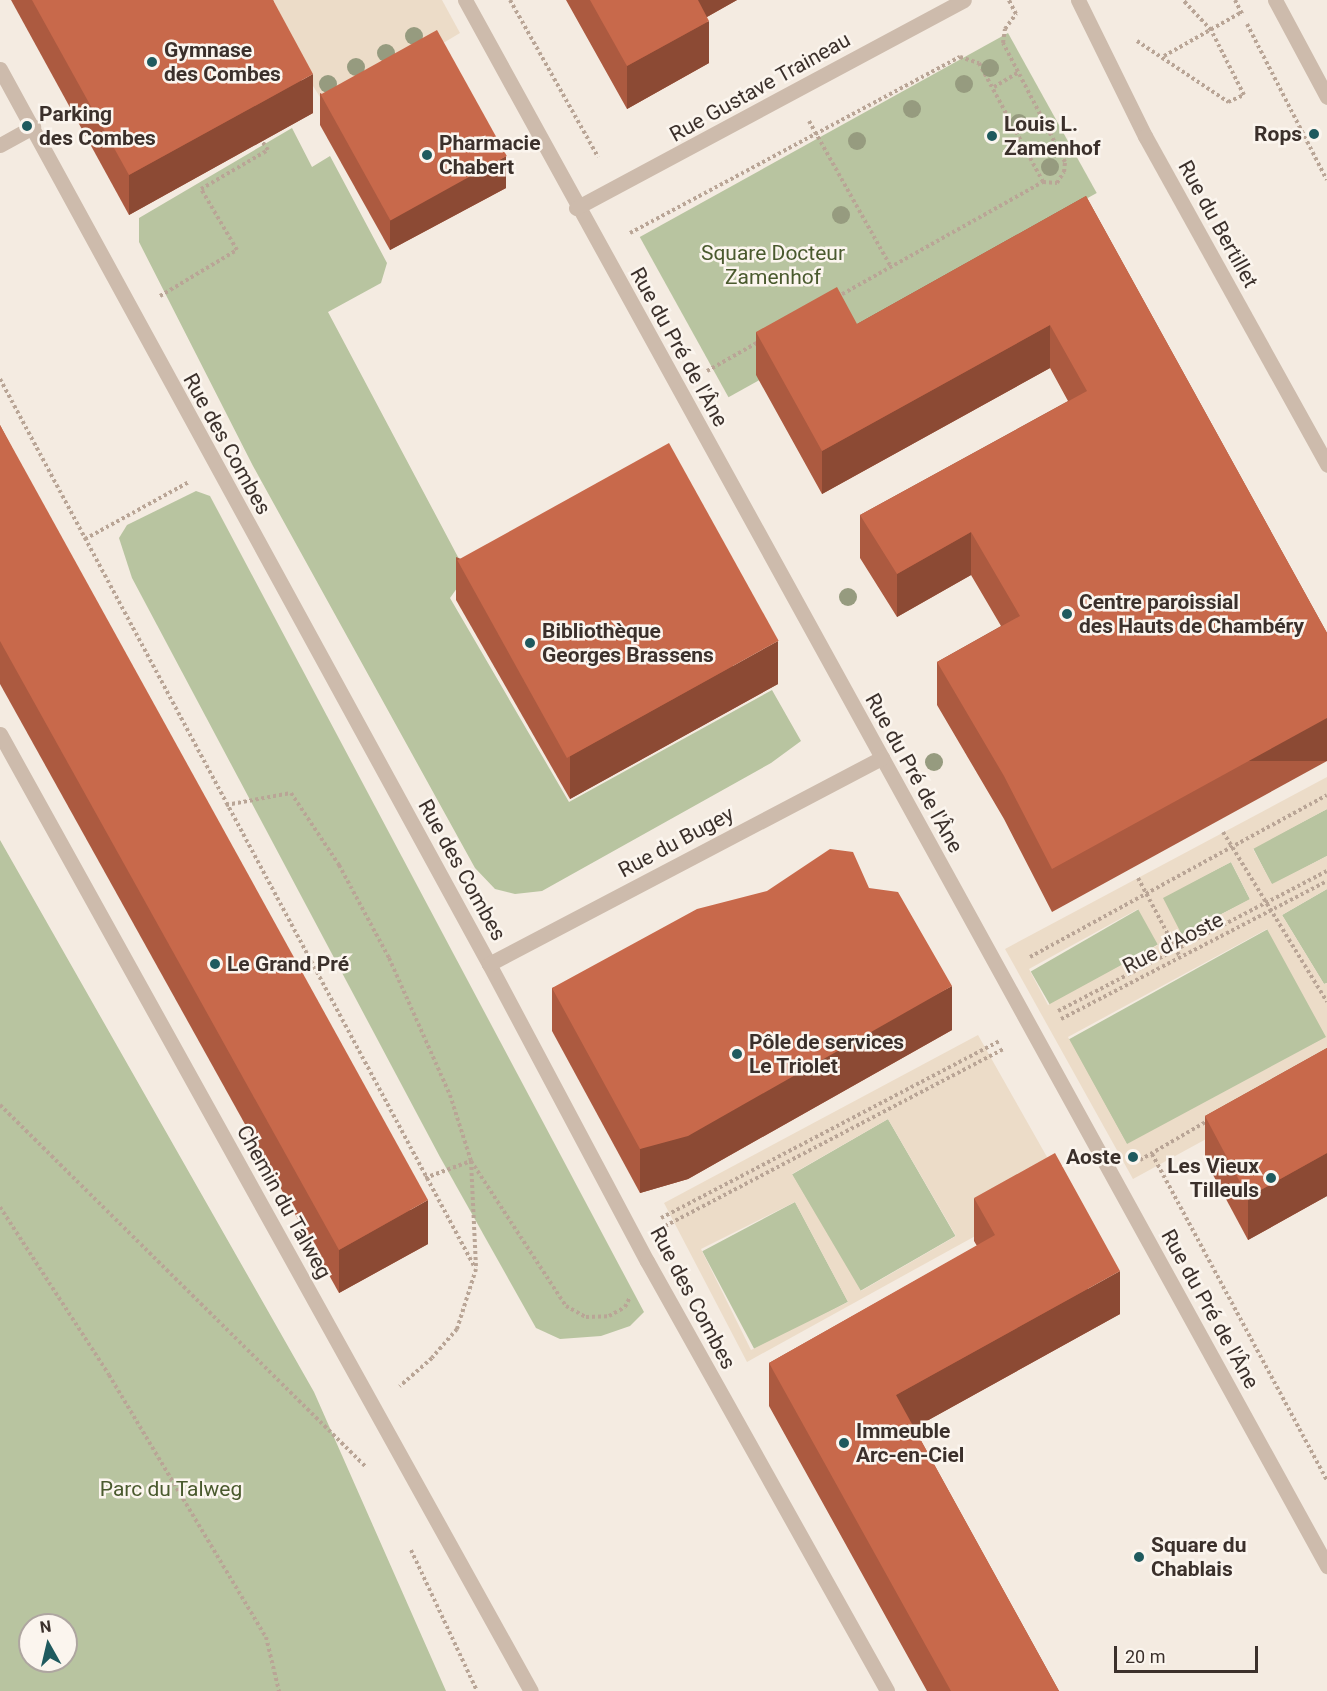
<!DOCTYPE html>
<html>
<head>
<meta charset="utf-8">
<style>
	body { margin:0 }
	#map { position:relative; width:1327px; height:1691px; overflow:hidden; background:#f4ebe1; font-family:Roboto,sans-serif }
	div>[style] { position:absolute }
	.green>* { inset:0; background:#b8c4a0; transform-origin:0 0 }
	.plaza>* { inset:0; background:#ecdcc8 }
	.path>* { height:4px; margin-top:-2px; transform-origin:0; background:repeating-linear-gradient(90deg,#b9a596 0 3px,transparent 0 6px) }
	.minor>* { height:15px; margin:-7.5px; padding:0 7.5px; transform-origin:7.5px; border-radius:7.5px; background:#cdbbac }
	.trees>* { width:18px; height:18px; margin:-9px; border-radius:50%; background:#969b7f }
	.wall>* { inset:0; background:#ac5a40 }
	.shaded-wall>* { inset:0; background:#8c4a34; transform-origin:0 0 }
	.building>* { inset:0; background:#c8694b; transform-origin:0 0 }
	.dots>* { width:16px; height:16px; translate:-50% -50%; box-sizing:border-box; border:3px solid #fbf5ee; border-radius:50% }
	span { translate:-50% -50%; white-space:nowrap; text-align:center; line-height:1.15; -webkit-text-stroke:5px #fbf5ee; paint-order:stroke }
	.poi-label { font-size:21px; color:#3b302b; font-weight:700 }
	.left { translate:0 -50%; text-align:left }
	.right { translate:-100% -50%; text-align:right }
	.street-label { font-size:21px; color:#3b302b }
	.park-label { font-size:21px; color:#4a5a2e }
	.north { position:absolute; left:18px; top:1613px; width:60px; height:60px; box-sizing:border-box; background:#fbf5ee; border:2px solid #aea6a0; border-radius:50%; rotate:352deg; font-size:16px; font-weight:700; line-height:24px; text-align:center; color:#3b302b }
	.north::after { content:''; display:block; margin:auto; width:21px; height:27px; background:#1f5a5e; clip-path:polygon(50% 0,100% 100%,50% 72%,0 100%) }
	.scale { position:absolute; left:1114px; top:1646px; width:144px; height:27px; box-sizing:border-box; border:3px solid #3b302b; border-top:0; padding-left:8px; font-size:18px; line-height:21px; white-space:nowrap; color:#3b302b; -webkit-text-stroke:4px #fbf5ee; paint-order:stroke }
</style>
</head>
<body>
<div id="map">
	<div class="green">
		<div style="left:1008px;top:33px;width:183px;height:421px;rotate:61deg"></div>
		<div style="clip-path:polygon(292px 128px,312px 167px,330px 156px,387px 263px,381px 283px,328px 312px,467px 574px,450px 598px,569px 802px,772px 690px,801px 741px,771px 763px,542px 891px,515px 894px,495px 889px,475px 868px,253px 466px,139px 242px,139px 218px)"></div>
		<div style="clip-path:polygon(196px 491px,210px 496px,644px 1312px,630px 1326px,601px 1336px,560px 1339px,536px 1328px,440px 1157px,132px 578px,119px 538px,127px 525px)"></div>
		<div style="clip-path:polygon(1327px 809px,1327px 856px,1272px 885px,1253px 848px)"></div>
		<div style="clip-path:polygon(evenodd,0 840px,314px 1392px,446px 1691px,0 1691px,0 840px,30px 1625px,66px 1625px,66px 1661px,30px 1661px,30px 1625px)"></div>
		<div style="left:1231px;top:862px;width:42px;height:78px;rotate:63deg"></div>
		<div style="clip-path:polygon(1327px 889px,1327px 983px,1324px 984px,1282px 915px)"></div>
		<div style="left:1139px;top:909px;width:40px;height:125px;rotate:60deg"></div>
		<div style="left:1268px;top:929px;width:123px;height:228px;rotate:61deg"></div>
		<div style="left:888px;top:1119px;width:135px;height:111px;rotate:60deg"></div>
		<div style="left:795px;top:1202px;width:113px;height:105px;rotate:62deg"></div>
	</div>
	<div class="plaza">
		<div style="clip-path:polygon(258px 0,442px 0,460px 33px,329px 111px)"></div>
		<div style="clip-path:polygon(evenodd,1327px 777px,1327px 809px,1253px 849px,1272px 884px,1327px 856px,1327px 889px,1282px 915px,1324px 984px,1327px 983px,1327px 1073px,1133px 1179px,1005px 949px,1327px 777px,1231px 862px,1250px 899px,1182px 935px,1163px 898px,1231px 862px,1327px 777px,1138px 909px,1158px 945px,1048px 1005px,1029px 969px,1138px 909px,1327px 777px,1267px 929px,1326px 1037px,1127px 1144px,1068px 1037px,1267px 929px)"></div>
		<div style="clip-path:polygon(evenodd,978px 1035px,1064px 1187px,747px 1362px,664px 1203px,978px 1035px,888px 1119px,956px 1236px,861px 1291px,792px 1174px,888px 1119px,978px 1035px,795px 1202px,848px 1302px,751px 1350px,701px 1249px,795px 1202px)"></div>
	</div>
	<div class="path">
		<div style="left:510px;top:0;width:180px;rotate:60.7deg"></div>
		<div style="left:1235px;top:0;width:16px;rotate:63deg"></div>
		<div style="left:1247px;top:24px;width:175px;rotate:62.9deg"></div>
		<div style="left:1137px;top:41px;width:110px;rotate:33.8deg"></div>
		<div style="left:1228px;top:102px;width:17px;rotate:-24deg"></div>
		<div style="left:1244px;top:95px;width:73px;rotate:-116.9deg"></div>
		<div style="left:1211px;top:30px;width:41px;rotate:-133deg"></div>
		<div style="left:1164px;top:56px;width:90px;rotate:-29.4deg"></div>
		<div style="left:994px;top:87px;width:29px;rotate:-31deg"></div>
		<div style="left:809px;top:121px;width:167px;rotate:60.7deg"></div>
		<div style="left:630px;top:233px;width:374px;rotate:-28.1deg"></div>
		<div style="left:960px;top:57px;width:20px;rotate:18deg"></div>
		<div style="left:979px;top:63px;width:135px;rotate:61.7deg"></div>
		<div style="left:1043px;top:182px;width:14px;rotate:4deg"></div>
		<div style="left:1057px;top:183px;width:13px;rotate:-58deg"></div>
		<div style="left:1064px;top:172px;width:10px;rotate:-84deg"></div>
		<div style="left:1065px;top:162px;width:134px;rotate:-117.5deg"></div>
		<div style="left:1003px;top:43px;width:14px;rotate:-82deg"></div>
		<div style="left:1005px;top:29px;width:19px;rotate:-54deg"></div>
		<div style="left:1016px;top:14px;width:16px;rotate:-117deg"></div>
		<div style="left:160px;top:296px;width:90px;rotate:-30.9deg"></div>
		<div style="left:237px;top:250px;width:71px;rotate:-120.5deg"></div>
		<div style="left:201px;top:189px;width:78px;rotate:-30.2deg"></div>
		<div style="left:268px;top:150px;width:11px;rotate:-124deg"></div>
		<div style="left:837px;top:297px;width:236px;rotate:-29.2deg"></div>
		<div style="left:707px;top:371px;width:61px;rotate:-29.5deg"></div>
		<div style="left:0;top:379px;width:1008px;rotate:61.88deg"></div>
		<div style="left:85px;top:539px;width:119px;rotate:-28.7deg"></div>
		<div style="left:226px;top:805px;width:66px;rotate:-10.5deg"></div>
		<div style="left:291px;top:793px;width:87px;rotate:56.3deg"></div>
		<div style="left:339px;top:865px;width:106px;rotate:61.7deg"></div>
		<div style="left:389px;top:958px;width:150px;rotate:66deg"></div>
		<div style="left:450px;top:1095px;width:69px;rotate:72.3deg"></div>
		<div style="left:471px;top:1161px;width:108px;rotate:87.3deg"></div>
		<div style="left:476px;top:1269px;width:63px;rotate:107.6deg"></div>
		<div style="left:457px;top:1329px;width:38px;rotate:131deg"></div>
		<div style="left:432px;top:1358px;width:43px;rotate:138.8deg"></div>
		<div style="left:1223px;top:832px;width:199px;rotate:58.5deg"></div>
		<div style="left:1138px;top:878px;width:89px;rotate:62deg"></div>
		<div style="left:1030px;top:957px;width:338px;rotate:-28.6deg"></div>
		<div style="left:1058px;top:1011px;width:303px;rotate:-27.5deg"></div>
		<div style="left:1061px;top:1019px;width:300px;rotate:-27.4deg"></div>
		<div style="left:0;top:1105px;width:515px;rotate:44.69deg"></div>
		<div style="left:1152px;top:1154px;width:371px;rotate:61.8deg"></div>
		<div style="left:1140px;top:1160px;width:80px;rotate:-30.1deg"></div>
		<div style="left:425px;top:1178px;width:49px;rotate:-20.3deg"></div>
		<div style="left:471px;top:1161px;width:173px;rotate:56.8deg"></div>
		<div style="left:566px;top:1306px;width:23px;rotate:29deg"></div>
		<div style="left:586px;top:1317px;width:23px;rotate:-2deg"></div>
		<div style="left:609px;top:1316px;width:18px;rotate:-29deg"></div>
		<div style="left:625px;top:1307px;width:11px;rotate:-63deg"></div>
		<div style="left:0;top:1207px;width:200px;rotate:57deg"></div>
		<div style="left:109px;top:1375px;width:305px;rotate:59.1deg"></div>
		<div style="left:266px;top:1637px;width:56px;rotate:76.5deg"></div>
		<div style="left:661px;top:1218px;width:382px;rotate:-27.6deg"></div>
		<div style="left:665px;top:1226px;width:382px;rotate:-27.6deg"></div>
		<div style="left:411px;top:1550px;width:156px;rotate:64.9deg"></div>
	</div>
	<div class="minor">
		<div style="left:465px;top:0;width:1788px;rotate:61.17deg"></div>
		<div style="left:1078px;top:0;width:152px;rotate:63.8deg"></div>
		<div style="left:1145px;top:136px;width:376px;rotate:61deg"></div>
		<div style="left:1275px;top:0;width:110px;rotate:61.8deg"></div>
		<div style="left:0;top:69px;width:1020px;rotate:61.35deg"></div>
		<div style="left:489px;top:964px;width:336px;rotate:62deg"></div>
		<div style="left:647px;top:1261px;width:492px;rotate:60.8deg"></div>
		<div style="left:0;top:145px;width:38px;rotate:-29deg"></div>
		<div style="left:576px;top:208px;width:440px;rotate:-28.2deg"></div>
		<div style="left:0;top:734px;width:1094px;rotate:60.98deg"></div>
		<div style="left:489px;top:964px;width:444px;rotate:-27.7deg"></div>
	</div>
	<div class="trees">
		<div style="left:414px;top:36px"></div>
		<div style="left:386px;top:53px"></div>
		<div style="left:356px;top:67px"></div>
		<div style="left:990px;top:68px"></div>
		<div style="left:328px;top:84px"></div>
		<div style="left:964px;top:84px"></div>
		<div style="left:912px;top:109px"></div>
		<div style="left:1019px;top:123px"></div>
		<div style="left:857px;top:141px"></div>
		<div style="left:1050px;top:167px"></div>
		<div style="left:841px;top:215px"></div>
		<div style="left:848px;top:597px"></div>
		<div style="left:934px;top:762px"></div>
	</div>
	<div class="wall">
		<div style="clip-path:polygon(11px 0,273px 0,313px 113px,129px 215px)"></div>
		<div style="clip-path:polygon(566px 0,737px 0,707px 17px,709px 63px,627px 109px)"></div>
		<div style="clip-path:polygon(320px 93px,506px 188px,390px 250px,320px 125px)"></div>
		<div style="clip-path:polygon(1086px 196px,1327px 633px,1327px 761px,1052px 912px,1004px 819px,937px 705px,937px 662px,1001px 626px,971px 575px,897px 617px,860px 558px,860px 515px,1068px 401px,1050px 368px,822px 494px,756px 375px,756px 332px,857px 324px)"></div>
		<div style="clip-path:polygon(0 425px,428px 1244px,339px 1293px,0 684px)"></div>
		<div style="clip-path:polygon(456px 557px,778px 684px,570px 799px,456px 600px)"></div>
		<div style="clip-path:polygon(869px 888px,952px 1030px,688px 1179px,640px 1193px,552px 1031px,552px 988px)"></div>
		<div style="clip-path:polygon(1327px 1048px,1327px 1196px,1248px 1240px,1205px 1160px,1205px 1116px)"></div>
		<div style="clip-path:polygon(974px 1198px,1120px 1314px,914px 1428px,1059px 1691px,927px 1691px,769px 1406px,769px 1363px,977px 1246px,974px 1241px)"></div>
	</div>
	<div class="shaded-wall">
		<div style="clip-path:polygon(689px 0,737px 0,689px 27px)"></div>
		<div style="clip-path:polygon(709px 21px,709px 63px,627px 109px,627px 66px)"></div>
		<div style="clip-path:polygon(313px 74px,313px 113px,129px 215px,129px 175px)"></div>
		<div style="clip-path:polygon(506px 156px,506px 188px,390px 250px,390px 218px)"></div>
		<div style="clip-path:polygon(1050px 325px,1050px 368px,822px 494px,822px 451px)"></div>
		<div style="clip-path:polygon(971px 532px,971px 575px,897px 617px,897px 574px)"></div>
		<div style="clip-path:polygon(778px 641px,778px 684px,570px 799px,570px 756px)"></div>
		<div style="left:1327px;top:718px;width:43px;height:314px;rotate:90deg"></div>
		<div style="clip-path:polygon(952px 986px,952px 1030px,688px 1179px,640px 1193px,640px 1149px)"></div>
		<div style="clip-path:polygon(1327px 1153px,1327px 1196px,1248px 1240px,1248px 1197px)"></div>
		<div style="clip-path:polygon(428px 1200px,428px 1244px,339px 1293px,339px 1250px)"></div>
		<div style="clip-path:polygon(1120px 1271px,1120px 1314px,896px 1438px,896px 1395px)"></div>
	</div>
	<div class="building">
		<div style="clip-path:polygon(32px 0,273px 0,313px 74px,129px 175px)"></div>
		<div style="clip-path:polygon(590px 0,698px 0,709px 21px,627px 66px)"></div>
		<div style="left:437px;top:30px;width:144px;height:133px;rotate:61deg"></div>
		<div style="clip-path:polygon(1086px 196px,1327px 633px,1327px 718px,1052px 869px,1004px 776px,937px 662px,1020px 616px,971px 532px,897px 574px,860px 515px,1087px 391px,1050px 325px,822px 451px,756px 332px,837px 287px,857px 324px)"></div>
		<div style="clip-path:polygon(0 425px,428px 1200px,339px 1250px,0 641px)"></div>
		<div style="left:669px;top:443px;width:226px;height:242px;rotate:61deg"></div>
		<div style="clip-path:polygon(830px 849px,853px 852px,869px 888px,898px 892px,952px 986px,688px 1136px,640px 1149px,552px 988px,697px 909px,767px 891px)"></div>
		<div style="clip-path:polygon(1327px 1048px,1327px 1153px,1248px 1197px,1205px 1116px)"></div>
		<div style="clip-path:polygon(1055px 1153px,1120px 1271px,896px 1395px,1059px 1691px,951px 1691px,769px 1363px,995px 1235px,974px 1198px)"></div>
	</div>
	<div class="dots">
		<div style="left:152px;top:62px;background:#1f5a5e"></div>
		<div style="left:27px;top:126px;background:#1f5a5e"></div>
		<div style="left:1314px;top:134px;background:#1f5a5e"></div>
		<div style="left:992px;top:136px;background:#1f5a5e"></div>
		<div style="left:427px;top:155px;background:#1f5a5e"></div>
		<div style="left:1067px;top:614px;background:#1f5a5e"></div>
		<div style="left:530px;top:643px;background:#1f5a5e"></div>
		<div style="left:215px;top:964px;background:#1f5a5e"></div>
		<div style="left:737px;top:1054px;background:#1f5a5e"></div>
		<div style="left:1133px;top:1157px;background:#1f5a5e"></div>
		<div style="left:1271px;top:1178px;background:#1f5a5e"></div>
		<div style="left:844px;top:1443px;background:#1f5a5e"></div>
		<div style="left:1139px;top:1557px;background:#1f5a5e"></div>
	</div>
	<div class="poi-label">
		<span class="left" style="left:164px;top:62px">Gymnase<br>des Combes</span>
		<span class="left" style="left:39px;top:126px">Parking<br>des Combes</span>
		<span class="left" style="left:1004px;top:136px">Louis L.<br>Zamenhof</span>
		<span class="right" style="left:1302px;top:134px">Rops</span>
		<span class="left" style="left:439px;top:155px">Pharmacie<br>Chabert</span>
		<span class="left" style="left:1079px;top:614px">Centre paroissial<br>des Hauts de Chambéry</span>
		<span class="left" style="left:542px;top:643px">Bibliothèque<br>Georges Brassens</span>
		<span class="left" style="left:227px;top:964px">Le Grand Pré</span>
		<span class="left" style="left:749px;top:1054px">Pôle de services<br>Le Triolet</span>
		<span class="right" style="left:1121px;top:1157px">Aoste</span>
		<span class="right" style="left:1259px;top:1178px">Les Vieux<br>Tilleuls</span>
		<span class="left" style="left:856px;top:1443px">Immeuble<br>Arc-en-Ciel</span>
		<span class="left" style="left:1151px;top:1557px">Square du<br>Chablais</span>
	</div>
	<div class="street-label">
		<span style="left:760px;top:87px;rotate:-29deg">Rue Gustave Traineau</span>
		<span style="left:1218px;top:224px;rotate:61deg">Rue du Bertillet</span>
		<span style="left:679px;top:347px;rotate:61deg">Rue du Pré de l'Âne</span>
		<span style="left:227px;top:444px;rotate:61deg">Rue des Combes</span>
		<span style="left:914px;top:773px;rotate:61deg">Rue du Pré de l'Âne</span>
		<span style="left:676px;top:842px;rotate:-28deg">Rue du Bugey</span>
		<span style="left:462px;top:870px;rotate:61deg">Rue des Combes</span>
		<span style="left:1173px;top:943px;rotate:-27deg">Rue d'Aoste</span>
		<span style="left:284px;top:1202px;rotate:61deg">Chemin du Talweg</span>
		<span style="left:693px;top:1298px;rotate:62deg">Rue des Combes</span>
		<span style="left:1210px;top:1309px;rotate:61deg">Rue du Pré de l'Âne</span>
	</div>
	<div class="park-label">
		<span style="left:773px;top:265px">Square Docteur<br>Zamenhof</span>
		<span style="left:171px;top:1489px">Parc du Talweg</span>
	</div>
	<div class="north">N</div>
	<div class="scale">20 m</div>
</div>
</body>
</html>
